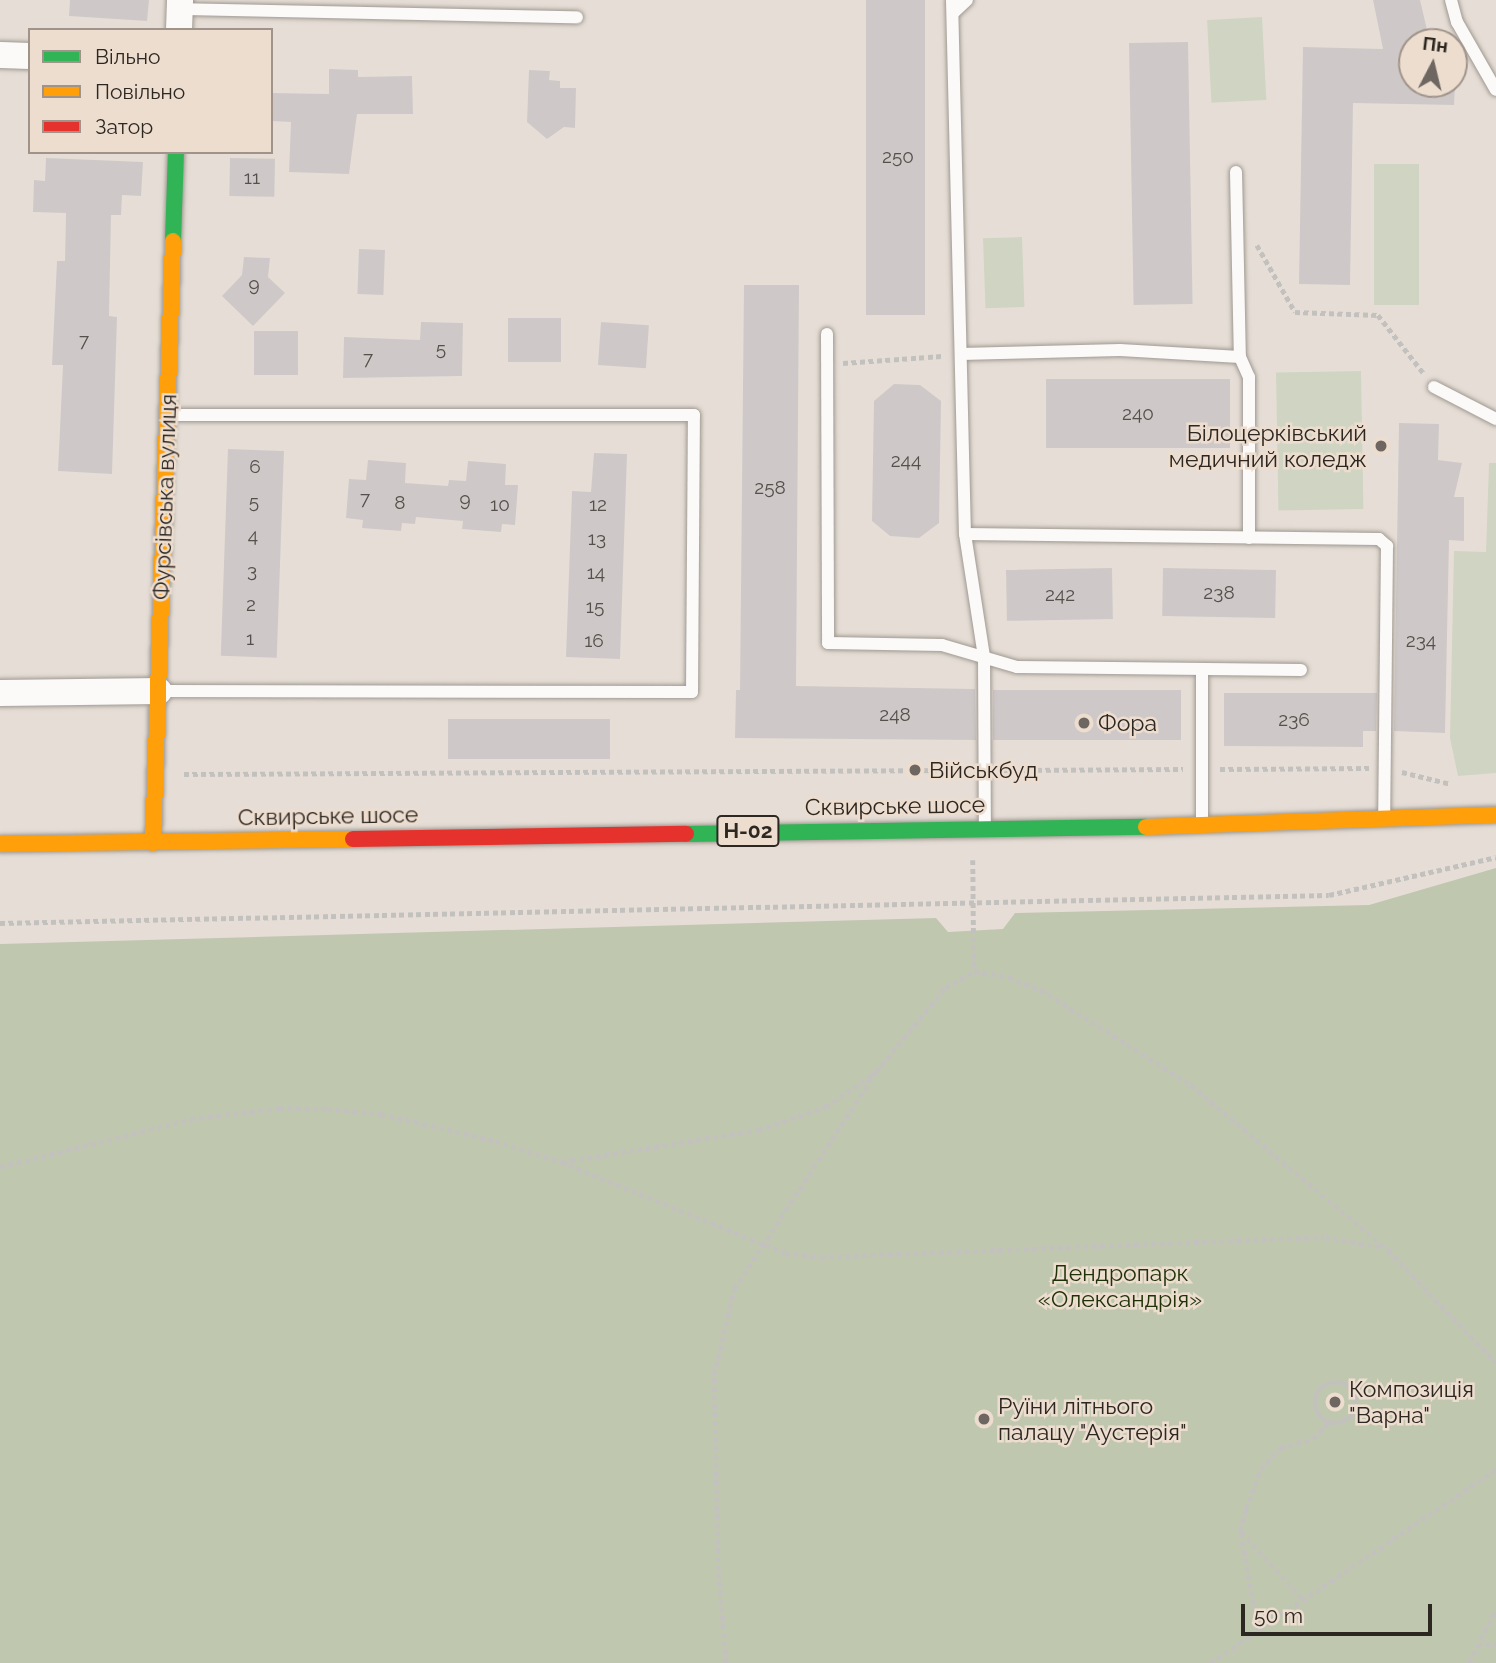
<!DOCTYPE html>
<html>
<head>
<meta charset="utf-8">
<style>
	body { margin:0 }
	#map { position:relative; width:1496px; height:1663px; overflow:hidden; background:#e6ded6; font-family:Raleway,sans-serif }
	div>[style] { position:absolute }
	.green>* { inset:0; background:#cfd5c2; transform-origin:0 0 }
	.forest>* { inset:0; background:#c0c7af }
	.building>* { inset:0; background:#cec9c8; transform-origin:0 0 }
	.path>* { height:4.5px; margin-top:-2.25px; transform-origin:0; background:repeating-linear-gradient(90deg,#c3c1be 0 5px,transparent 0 8.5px) }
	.path>.ring { margin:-2.25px; padding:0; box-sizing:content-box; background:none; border:4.5px solid #c3c1be; border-radius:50% }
	.roads { filter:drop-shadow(0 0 2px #9f9992) drop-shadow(0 0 2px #9f9992) }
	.lane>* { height:12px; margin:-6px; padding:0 6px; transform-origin:6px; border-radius:6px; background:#fbfaf9 }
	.street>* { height:26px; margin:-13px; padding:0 13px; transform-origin:13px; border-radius:13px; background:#fbfaf9 }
	.fast>* { height:16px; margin:-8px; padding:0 8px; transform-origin:8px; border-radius:8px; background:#30b455 }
	.slow>* { height:16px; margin:-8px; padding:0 8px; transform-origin:8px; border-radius:8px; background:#ff9f0a }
	.jam>* { height:16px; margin:-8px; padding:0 8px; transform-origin:8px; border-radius:8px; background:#e5322d }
	.dots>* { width:19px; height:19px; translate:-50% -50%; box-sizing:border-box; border:4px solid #edddcf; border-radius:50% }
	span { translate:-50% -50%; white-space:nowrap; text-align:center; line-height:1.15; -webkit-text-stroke:5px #edddcf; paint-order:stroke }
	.number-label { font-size:19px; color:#56504c }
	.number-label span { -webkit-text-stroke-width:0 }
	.shield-label span { padding:2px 5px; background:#edddcf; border:2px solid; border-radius:5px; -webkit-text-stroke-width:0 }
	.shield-label { font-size:21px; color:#2d2722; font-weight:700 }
	.poi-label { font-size:23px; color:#2d2722 }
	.right { translate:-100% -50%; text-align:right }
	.left { translate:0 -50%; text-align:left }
	.street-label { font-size:23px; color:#2d2722 }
	.park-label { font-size:23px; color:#1e3107 }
	.legend { position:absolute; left:28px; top:28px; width:245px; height:126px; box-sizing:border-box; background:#edddcf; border:2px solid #a0948a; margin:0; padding:9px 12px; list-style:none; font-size:21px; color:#2d2722 }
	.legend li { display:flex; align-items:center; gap:14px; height:35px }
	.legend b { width:35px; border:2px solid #a0948a }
	.north { position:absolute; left:1398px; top:28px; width:70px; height:70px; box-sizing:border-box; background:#edddcf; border:2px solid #a0948a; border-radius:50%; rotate:7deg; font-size:19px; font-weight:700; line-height:28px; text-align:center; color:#2d2722 }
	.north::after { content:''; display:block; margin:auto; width:24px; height:32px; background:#6e6761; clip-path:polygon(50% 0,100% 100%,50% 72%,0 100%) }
	.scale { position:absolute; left:1241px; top:1604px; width:191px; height:32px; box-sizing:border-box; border:4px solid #2d2722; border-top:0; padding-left:9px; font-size:21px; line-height:24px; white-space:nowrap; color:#2d2722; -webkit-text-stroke:5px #edddcf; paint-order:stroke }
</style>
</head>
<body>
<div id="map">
	<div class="green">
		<div style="left:1262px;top:17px;width:83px;height:55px;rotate:87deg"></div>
		<div style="left:1374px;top:164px;width:45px;height:141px"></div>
		<div style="left:1022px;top:237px;width:70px;height:39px;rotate:88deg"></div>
		<div style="left:1361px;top:371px;width:138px;height:85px;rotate:89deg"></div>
		<div style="clip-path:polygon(1489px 463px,1496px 463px,1496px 773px,1458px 776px,1450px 738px,1454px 551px,1486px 552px)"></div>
	</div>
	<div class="forest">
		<div style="clip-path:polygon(1496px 868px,1496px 1663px,0 1663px,0 944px,936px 918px,948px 932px,1003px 929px,1015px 913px,1369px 905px)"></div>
	</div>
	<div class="building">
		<div style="clip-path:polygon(70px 0,149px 0,147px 21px,69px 16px)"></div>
		<div style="left:866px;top:0;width:59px;height:315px"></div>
		<div style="clip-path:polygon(1373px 0,1420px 0,1428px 34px,1412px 37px,1412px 84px,1455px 84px,1454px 105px,1353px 103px,1350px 285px,1299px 284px,1303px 47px,1383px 49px)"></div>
		<div style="left:1188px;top:42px;width:262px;height:59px;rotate:89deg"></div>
		<div style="clip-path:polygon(329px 69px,358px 70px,358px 77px,412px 76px,413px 114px,357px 114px,349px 174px,289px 172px,291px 122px,271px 121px,271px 93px,329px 94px)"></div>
		<div style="clip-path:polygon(529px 70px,550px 71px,549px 80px,560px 81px,560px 88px,576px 88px,575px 128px,564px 127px,547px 139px,527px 122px)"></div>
		<div style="clip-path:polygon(46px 158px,143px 162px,141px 196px,122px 195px,121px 215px,111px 215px,109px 316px,117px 317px,112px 474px,58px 471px,63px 365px,52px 365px,57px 261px,65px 261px,66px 213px,33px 212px,34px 180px,45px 181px)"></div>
		<div style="left:230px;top:158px;width:45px;height:38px;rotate:1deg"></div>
		<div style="left:359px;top:249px;width:26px;height:45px;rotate:2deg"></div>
		<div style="clip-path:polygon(244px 257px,270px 258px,268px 277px,285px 293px,253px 326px,222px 296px,242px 275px)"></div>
		<div style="clip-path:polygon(744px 285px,799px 285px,796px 686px,975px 689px,976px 740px,735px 738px,736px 690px,740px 690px)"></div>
		<div style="left:561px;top:318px;width:44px;height:53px;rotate:90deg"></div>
		<div style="clip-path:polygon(421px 322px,463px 323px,462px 376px,343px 378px,344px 337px,420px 340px)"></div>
		<div style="left:601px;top:322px;width:48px;height:43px;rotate:4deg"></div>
		<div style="left:254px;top:331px;width:44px;height:44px"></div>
		<div style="left:1046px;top:379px;width:184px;height:69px"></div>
		<div style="clip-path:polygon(894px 384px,920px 385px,941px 401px,939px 523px,919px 538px,890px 536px,872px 521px,874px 401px)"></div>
		<div style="clip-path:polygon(1399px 423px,1439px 424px,1438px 460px,1462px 463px,1454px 497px,1464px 497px,1464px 541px,1449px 540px,1445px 733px,1394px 731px)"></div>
		<div style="left:228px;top:449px;width:56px;height:207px;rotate:2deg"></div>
		<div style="clip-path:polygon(594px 453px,627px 454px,620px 659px,566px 657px,572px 491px,591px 492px)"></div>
		<div style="clip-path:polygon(368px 460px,406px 463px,405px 483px,448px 486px,449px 480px,466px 481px,468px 461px,506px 464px,505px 485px,518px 485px,515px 525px,502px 524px,501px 532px,462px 529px,463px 521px,416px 517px,415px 524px,402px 523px,401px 531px,362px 528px,363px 520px,346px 518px,349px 479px,366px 480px)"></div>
		<div style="left:1112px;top:568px;width:51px;height:106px;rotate:89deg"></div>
		<div style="left:1163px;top:568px;width:113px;height:48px;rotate:1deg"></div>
		<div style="left:993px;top:690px;width:188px;height:50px"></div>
		<div style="clip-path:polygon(1224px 693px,1377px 693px,1376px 731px,1363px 731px,1363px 747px,1224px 746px)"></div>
		<div style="left:448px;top:719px;width:162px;height:40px"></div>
	</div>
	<div class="path">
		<div style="left:1257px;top:245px;width:77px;rotate:60.4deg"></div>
		<div style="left:1295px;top:312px;width:83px;rotate:2.1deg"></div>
		<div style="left:1378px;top:315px;width:76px;rotate:51.9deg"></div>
		<div style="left:843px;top:363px;width:99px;rotate:-4deg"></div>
		<div style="left:1220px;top:769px;width:149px;rotate:-0.4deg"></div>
		<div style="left:1003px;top:770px;width:180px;rotate:-0.3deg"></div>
		<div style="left:1402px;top:772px;width:50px;rotate:13.8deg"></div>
		<div style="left:184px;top:774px;width:782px;rotate:-0.29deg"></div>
		<div style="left:973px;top:860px;width:111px;rotate:89.5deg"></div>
		<div style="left:0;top:923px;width:1329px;rotate:-1.21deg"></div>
		<div style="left:1329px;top:895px;width:171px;rotate:-12.8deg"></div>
		<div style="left:562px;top:1162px;width:199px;rotate:-9.3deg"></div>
		<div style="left:758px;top:1130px;width:72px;rotate:-18.7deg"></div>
		<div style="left:826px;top:1107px;width:57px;rotate:-35.1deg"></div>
		<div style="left:0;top:1167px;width:197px;rotate:-14.1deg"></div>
		<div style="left:191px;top:1119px;width:89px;rotate:-7.1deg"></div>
		<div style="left:279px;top:1108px;width:48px;rotate:1.2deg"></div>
		<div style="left:327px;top:1109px;width:54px;rotate:5.3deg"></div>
		<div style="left:381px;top:1114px;width:117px;rotate:13.3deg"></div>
		<div style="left:495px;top:1141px;width:69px;rotate:17.7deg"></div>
		<div style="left:561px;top:1162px;width:242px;rotate:22.1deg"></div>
		<div style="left:785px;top:1253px;width:35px;rotate:7deg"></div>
		<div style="left:820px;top:1257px;width:505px;rotate:-2.27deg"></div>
		<div style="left:1325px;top:1237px;width:60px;rotate:10.6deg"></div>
		<div class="ring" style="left:1315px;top:1382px;width:37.5px;height:37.5px"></div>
		<div style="left:1241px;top:1532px;width:91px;rotate:47.2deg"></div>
		<div style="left:1258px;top:1630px;width:101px;rotate:-100.3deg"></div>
		<div style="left:1240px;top:1531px;width:23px;rotate:-75deg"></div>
		<div style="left:1246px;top:1509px;width:43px;rotate:-69.4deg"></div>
		<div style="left:1261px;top:1469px;width:28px;rotate:-48deg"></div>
		<div style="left:1280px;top:1448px;width:34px;rotate:-15deg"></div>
		<div style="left:1313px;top:1439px;width:22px;rotate:-47deg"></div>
		<div style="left:1477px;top:1645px;width:19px;rotate:-3deg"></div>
		<div style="left:726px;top:1663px;width:93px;rotate:-94.9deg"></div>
		<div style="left:718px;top:1570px;width:195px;rotate:-91.2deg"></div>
		<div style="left:714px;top:1375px;width:88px;rotate:-76.9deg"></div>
		<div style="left:734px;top:1289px;width:259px;rotate:-56.8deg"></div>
		<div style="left:876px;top:1072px;width:109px;rotate:-50.6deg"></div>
		<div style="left:945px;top:988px;width:34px;rotate:-30deg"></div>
		<div style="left:974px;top:971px;width:36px;rotate:10deg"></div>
		<div style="left:1009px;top:977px;width:35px;rotate:22deg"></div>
		<div style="left:1041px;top:990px;width:178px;rotate:32.3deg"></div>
		<div style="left:1191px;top:1085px;width:257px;rotate:39.9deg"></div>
		<div style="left:1388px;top:1250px;width:156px;rotate:46.3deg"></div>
		<div style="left:1210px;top:1663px;width:346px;rotate:-34.1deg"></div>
		<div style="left:1469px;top:1663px;width:60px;rotate:-63.4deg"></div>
	</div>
	<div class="roads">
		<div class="lane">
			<div style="left:952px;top:0;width:534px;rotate:88.61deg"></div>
			<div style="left:965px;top:534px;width:124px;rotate:81.2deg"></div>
			<div style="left:984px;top:657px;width:167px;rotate:89.7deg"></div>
			<div style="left:1451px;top:0;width:23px;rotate:75deg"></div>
			<div style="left:1457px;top:22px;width:78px;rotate:60.2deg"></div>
			<div style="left:180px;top:9px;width:397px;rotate:1.2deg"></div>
			<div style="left:953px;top:13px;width:19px;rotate:-43deg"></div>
			<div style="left:1236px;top:172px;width:185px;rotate:88.8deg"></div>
			<div style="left:1240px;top:357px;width:22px;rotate:66deg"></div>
			<div style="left:1249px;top:377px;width:161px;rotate:90deg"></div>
			<div style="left:827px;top:334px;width:309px;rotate:89.8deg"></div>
			<div style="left:828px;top:643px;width:114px;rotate:1deg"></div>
			<div style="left:942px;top:645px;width:78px;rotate:16.3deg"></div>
			<div style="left:1017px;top:667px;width:284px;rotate:0.6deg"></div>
			<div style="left:961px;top:354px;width:159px;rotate:-1.4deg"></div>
			<div style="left:1120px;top:350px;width:120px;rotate:3.3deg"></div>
			<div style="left:1434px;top:387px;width:70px;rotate:27.3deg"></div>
			<div style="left:965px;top:534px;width:414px;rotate:0.7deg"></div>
			<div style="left:1379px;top:539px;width:11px;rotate:41deg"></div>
			<div style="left:1387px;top:546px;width:268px;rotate:90.6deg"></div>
			<div style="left:160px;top:691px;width:532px;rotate:0.11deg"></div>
			<div style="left:692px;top:692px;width:277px;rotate:-89.6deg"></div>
			<div style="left:694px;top:415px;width:523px;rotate:180deg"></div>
			<div style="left:1202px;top:822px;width:153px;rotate:-90deg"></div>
		</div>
		<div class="street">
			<div style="left:179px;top:30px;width:30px;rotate:-88deg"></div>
			<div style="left:0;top:55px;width:30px;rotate:2deg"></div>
			<div style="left:0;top:693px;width:159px;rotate:-0.7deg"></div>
		</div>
		<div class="fast">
			<div style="left:173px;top:241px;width:89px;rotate:-88.1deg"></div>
			<div style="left:686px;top:834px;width:460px;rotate:-0.9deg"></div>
		</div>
		<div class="slow">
			<div style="left:1146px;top:827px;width:350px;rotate:-2deg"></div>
			<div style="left:153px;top:843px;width:602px;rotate:-88.1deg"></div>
			<div style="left:0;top:844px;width:353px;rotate:-0.8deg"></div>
		</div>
		<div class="jam">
			<div style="left:353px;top:839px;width:333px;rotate:-0.9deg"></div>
		</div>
	</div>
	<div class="dots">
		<div style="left:1381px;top:446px;background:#6e6761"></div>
		<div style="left:1084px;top:723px;background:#6e6761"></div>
		<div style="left:915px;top:770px;background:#6e6761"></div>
		<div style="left:1335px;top:1402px;background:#6e6761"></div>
		<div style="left:984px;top:1419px;background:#6e6761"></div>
	</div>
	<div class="number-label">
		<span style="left:898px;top:157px">250</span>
		<span style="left:252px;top:178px">11</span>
		<span style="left:254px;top:285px">9</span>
		<span style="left:84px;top:341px">7</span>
		<span style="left:441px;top:349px">5</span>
		<span style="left:368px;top:359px">7</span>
		<span style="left:1138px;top:414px">240</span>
		<span style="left:906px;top:461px">244</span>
		<span style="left:255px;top:467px">6</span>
		<span style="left:770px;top:488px">258</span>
		<span style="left:365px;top:499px">7</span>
		<span style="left:465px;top:500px">9</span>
		<span style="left:254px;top:502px">5</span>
		<span style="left:400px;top:503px">8</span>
		<span style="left:500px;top:505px">10</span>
		<span style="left:598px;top:505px">12</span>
		<span style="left:253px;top:536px">4</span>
		<span style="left:597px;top:539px">13</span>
		<span style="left:252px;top:571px">3</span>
		<span style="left:596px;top:573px">14</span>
		<span style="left:1219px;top:593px">238</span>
		<span style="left:1060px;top:595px">242</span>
		<span style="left:251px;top:605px">2</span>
		<span style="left:595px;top:607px">15</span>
		<span style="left:250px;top:639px">1</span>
		<span style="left:594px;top:641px">16</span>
		<span style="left:1421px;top:641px">234</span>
		<span style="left:895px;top:715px">248</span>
		<span style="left:1294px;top:720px">236</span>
	</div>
	<div class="shield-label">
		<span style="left:748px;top:831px">Н-02</span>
	</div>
	<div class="poi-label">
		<span class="right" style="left:1367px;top:446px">Білоцерківський<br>медичний коледж</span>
		<span class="left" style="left:1098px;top:723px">Фора</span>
		<span class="left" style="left:929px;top:770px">Військбуд</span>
		<span class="left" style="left:1349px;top:1402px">Композиція<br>"Варна"</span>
		<span class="left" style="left:998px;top:1419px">Руїни літнього<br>палацу "Аустерія"</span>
	</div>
	<div class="street-label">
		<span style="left:165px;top:497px;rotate:-88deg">Фурсівська вулиця</span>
		<span style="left:895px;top:806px;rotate:-1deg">Сквирське шосе</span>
		<span style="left:328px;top:816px;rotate:-1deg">Сквирське шосе</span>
	</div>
	<div class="park-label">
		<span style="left:1120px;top:1286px">Дендропарк<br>«Олександрія»</span>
	</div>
	<ul class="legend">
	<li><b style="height:9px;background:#30b455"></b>Вільно</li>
	<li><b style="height:9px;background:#ff9f0a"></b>Повільно</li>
	<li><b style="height:9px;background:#e5322d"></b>Затор</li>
	</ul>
	<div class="north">Пн</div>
	<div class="scale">50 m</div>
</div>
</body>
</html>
